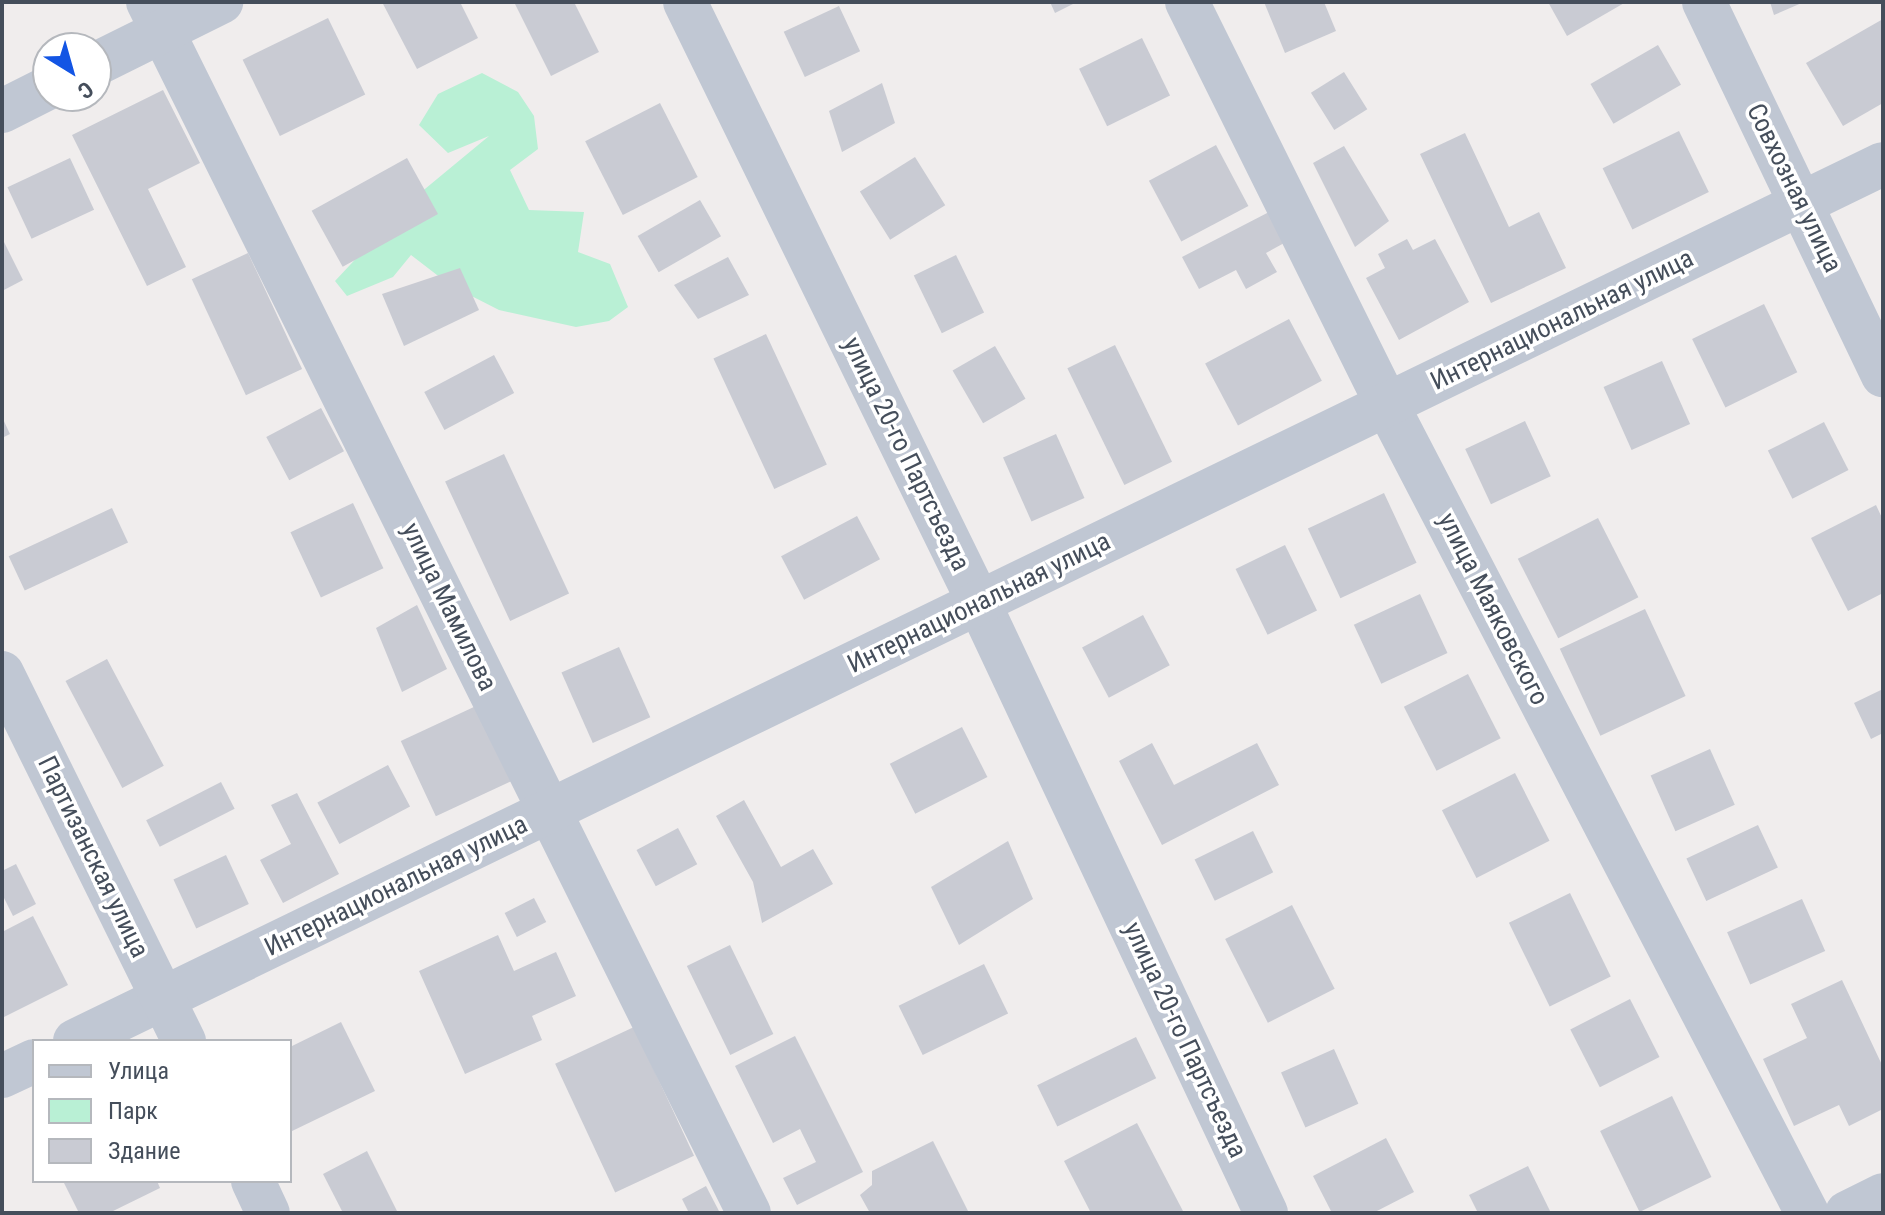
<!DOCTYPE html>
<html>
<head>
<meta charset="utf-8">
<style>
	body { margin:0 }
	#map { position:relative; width:1885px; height:1215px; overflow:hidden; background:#f0eded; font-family:"Roboto Condensed",sans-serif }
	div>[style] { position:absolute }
	.green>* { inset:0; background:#b9f0d5 }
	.building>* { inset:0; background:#c9cbd3; transform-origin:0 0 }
	.minor>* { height:44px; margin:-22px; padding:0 22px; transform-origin:22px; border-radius:22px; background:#c0c7d3 }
	.tertiary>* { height:44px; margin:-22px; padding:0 22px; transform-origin:22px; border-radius:22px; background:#c0c7d3 }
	span { translate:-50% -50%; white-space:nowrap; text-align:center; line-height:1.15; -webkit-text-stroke:7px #fff; paint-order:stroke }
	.street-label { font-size:26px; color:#454e5b }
	.frame { position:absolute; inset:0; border:4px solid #454e5b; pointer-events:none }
	.legend { position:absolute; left:32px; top:1039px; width:260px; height:144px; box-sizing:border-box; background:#fff; border:2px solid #b5b8bd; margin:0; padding:10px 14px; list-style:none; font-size:24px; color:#454e5b }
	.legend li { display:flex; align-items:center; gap:16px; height:40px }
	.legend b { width:40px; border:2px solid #b5b8bd }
	.north { position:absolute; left:32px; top:32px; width:80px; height:80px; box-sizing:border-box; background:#fff; border:2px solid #b5b8bd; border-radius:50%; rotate:143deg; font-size:22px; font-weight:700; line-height:32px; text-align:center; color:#454e5b }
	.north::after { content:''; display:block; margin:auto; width:28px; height:36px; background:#1355e4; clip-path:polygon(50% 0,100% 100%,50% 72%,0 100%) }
</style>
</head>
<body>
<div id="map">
	<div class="green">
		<div style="clip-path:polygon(482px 73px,518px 92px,534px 116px,538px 149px,510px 170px,529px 210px,584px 212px,578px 252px,610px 264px,628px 307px,609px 321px,576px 327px,499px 310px,450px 285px,411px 255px,393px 277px,347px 296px,335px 281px,408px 203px,489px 136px,448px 153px,419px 125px,438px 94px)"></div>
	</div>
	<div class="building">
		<div style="clip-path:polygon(382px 2px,460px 2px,478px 38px,417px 69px)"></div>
		<div style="clip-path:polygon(514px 2px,574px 2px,599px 52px,551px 76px)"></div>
		<div style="clip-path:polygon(1050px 2px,1077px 2px,1055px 13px)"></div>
		<div style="clip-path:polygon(1264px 2px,1324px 2px,1336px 31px,1285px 53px)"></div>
		<div style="clip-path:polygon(1548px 2px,1626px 2px,1567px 36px)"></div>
		<div style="clip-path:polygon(1770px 2px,1804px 2px,1774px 15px)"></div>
		<div style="left:839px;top:6px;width:50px;height:61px;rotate:65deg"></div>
		<div style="left:328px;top:18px;width:85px;height:95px;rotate:64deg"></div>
		<div style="clip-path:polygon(1883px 19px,1883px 103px,1843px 126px,1806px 63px)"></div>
		<div style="left:1142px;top:38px;width:64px;height:70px;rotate:64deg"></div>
		<div style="left:1658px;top:45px;width:46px;height:78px;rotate:60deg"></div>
		<div style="left:1344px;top:72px;width:44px;height:39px;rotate:58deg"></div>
		<div style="clip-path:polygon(882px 83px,895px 123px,842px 152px,829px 111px)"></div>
		<div style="clip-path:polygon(163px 90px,200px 163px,148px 189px,186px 267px,147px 286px,72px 135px)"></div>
		<div style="left:660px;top:103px;width:83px;height:84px;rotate:63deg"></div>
		<div style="left:1679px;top:131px;width:68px;height:85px;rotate:64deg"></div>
		<div style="clip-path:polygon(1465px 133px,1509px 227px,1539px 212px,1566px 268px,1491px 303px,1420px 154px)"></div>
		<div style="left:1216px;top:145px;width:69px;height:76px;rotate:62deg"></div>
		<div style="clip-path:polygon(1344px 146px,1389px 221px,1355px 247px,1313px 163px)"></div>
		<div style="left:915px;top:157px;width:57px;height:65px;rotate:58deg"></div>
		<div style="left:70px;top:158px;width:57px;height:69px;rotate:65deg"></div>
		<div style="left:407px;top:158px;width:64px;height:109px;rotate:61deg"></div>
		<div style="left:700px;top:200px;width:42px;height:72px;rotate:60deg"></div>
		<div style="clip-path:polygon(1271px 211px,1286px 242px,1266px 253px,1277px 272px,1246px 289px,1236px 270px,1199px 289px,1182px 257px)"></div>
		<div style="clip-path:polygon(2px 238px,23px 280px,2px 291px)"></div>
		<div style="clip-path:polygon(1407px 239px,1413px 250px,1435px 239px,1469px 302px,1399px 340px,1366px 278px,1385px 268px,1378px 254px)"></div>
		<div style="left:248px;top:253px;width:128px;height:62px;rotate:65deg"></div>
		<div style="left:956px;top:255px;width:64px;height:47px;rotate:64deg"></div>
		<div style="clip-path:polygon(728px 257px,749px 295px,698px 319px,674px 285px)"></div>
		<div style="clip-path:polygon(460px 268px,479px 310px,404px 346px,382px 294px)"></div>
		<div style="left:1764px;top:304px;width:76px;height:80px;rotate:64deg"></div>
		<div style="left:1289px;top:319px;width:70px;height:95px;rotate:62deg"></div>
		<div style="left:766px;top:334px;width:144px;height:58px;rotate:65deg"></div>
		<div style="left:1115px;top:345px;width:130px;height:53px;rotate:64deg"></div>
		<div style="left:995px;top:346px;width:61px;height:49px;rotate:60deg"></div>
		<div style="left:494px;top:355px;width:43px;height:79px;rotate:62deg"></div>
		<div style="left:1662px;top:361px;width:69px;height:64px;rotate:66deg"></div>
		<div style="left:321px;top:408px;width:49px;height:62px;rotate:62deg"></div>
		<div style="clip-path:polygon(2px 417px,10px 434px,2px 438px)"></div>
		<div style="left:1525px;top:421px;width:61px;height:66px;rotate:65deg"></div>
		<div style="left:1824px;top:422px;width:54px;height:63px;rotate:63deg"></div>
		<div style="left:1056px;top:434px;width:70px;height:58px;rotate:66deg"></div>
		<div style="left:504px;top:454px;width:154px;height:65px;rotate:65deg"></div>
		<div style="left:1384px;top:493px;width:77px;height:84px;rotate:65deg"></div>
		<div style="left:353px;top:503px;width:72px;height:69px;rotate:65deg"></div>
		<div style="clip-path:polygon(1876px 505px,1883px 520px,1883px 593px,1848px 611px,1811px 538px)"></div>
		<div style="left:112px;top:508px;width:38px;height:114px;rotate:65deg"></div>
		<div style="left:857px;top:516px;width:49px;height:86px;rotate:62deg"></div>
		<div style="left:1598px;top:518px;width:89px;height:90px;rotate:63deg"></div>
		<div style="left:1285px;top:545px;width:73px;height:55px;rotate:64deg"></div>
		<div style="left:1420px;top:594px;width:65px;height:73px;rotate:65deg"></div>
		<div style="clip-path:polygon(417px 605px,447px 669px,402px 692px,376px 628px)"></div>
		<div style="left:1645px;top:609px;width:96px;height:94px;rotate:65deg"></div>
		<div style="left:1143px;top:615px;width:57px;height:69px;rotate:62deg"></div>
		<div style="left:619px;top:647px;width:77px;height:63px;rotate:66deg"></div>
		<div style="left:107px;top:659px;width:121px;height:47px;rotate:62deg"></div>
		<div style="left:1468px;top:674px;width:72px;height:72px;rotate:63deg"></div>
		<div style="clip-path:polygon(1883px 689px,1883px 733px,1871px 739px,1854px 703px)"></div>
		<div style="left:476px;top:706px;width:83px;height:83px;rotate:65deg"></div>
		<div style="left:962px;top:727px;width:56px;height:81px;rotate:63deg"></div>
		<div style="clip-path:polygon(1152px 743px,1174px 785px,1257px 743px,1279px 785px,1162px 845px,1119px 761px)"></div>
		<div style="left:1710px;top:749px;width:61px;height:65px;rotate:66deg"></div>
		<div style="left:388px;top:765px;width:47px;height:80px;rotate:62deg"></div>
		<div style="left:1515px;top:773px;width:76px;height:82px;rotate:63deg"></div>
		<div style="left:221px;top:782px;width:30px;height:84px;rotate:63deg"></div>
		<div style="clip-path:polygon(297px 793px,339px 874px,283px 903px,260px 860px,291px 844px,271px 805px)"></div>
		<div style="clip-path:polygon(744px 800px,781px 867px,813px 849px,833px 884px,762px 923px,753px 882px,716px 816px)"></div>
		<div style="left:1758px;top:825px;width:47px;height:79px;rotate:65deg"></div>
		<div style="left:678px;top:828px;width:41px;height:47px;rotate:62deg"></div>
		<div style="left:1253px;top:831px;width:46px;height:65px;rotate:64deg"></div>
		<div style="clip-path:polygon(1008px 841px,1033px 899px,959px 945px,931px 887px)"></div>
		<div style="left:226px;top:855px;width:54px;height:58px;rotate:65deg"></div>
		<div style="clip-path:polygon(16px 864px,36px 904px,13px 916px,2px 894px,2px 871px)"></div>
		<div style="left:1570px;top:893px;width:93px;height:68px;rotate:64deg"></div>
		<div style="left:534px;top:898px;width:27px;height:33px;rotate:63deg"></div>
		<div style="left:1802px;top:899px;width:57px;height:82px;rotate:66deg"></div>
		<div style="left:1292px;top:905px;width:94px;height:75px;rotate:63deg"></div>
		<div style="clip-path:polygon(33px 916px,68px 985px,2px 1018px,2px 932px)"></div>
		<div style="clip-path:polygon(498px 935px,514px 971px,556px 952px,576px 996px,532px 1016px,542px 1040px,465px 1074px,419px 971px)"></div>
		<div style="left:730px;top:945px;width:99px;height:48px;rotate:64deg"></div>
		<div style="left:984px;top:964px;width:55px;height:95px;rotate:64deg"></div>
		<div style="clip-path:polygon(1842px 980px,1883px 1067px,1883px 1109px,1849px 1126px,1839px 1105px,1794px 1126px,1763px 1059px,1807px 1038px,1791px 1004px)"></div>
		<div style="left:1630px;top:999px;width:65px;height:67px;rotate:63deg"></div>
		<div style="clip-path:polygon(341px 1022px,375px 1091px,290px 1132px,290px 1047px)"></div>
		<div style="left:634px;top:1027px;width:142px;height:87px;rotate:65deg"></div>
		<div style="clip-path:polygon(795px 1036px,863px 1172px,797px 1205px,783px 1178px,816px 1162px,800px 1129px,773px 1143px,735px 1066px)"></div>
		<div style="left:1136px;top:1037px;width:46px;height:110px;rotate:64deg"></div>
		<div style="left:1334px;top:1049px;width:60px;height:58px;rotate:66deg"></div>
		<div style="left:1672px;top:1096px;width:90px;height:80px;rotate:64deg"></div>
		<div style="clip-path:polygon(1137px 1123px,1184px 1213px,1091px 1213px,1064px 1161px)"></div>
		<div style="clip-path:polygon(1386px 1138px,1414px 1192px,1373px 1213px,1332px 1213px,1313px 1176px)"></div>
		<div style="clip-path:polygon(933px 1141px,969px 1213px,870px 1213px,860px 1195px,872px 1185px,872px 1171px)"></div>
		<div style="clip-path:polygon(367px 1151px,398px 1213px,343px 1213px,323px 1174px)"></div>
		<div style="clip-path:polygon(1528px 1166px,1551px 1213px,1478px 1213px,1469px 1195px)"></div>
		<div style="clip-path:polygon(63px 1181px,157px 1181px,160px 1188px,109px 1213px,79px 1213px)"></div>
		<div style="clip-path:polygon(706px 1186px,720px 1213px,689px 1213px,682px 1199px)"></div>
	</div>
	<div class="minor">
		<div style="left:148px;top:2px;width:1352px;rotate:63.61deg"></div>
		<div style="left:685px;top:2px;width:669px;rotate:63.93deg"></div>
		<div style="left:979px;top:603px;width:674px;rotate:64.8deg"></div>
		<div style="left:1187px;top:2px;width:450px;rotate:63.6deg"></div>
		<div style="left:1387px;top:405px;width:911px;rotate:62.53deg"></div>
		<div style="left:1704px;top:2px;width:414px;rotate:64.4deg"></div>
		<div style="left:75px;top:1041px;width:2009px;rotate:-25.88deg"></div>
		<div style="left:2px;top:1076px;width:35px;rotate:-25deg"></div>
	</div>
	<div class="tertiary">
		<div style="left:96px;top:64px;width:140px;rotate:-26.4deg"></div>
		<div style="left:2px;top:111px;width:51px;rotate:-26.6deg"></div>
		<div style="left:2px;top:673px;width:411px;rotate:63.7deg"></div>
		<div style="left:253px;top:1181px;width:35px;rotate:65deg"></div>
		<div style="left:1847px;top:1213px;width:40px;rotate:-26.6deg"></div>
	</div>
	<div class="street-label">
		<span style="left:1794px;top:188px;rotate:64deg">Совхозная улица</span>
		<span style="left:1562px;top:320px;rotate:-26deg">Интернациональная улица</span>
		<span style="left:906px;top:454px;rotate:64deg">улица 20-го Партсъезда</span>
		<span style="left:979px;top:603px;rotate:-26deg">Интернациональная улица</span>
		<span style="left:449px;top:607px;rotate:64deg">улица Мамилова</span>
		<span style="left:1493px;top:609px;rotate:63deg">улица Маяковского</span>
		<span style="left:93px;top:857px;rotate:64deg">Партизанская улица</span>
		<span style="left:396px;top:886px;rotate:-26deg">Интернациональная улица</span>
		<span style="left:1185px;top:1040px;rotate:65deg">улица 20-го Партсъезда</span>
	</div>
	<div class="frame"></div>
	<ul class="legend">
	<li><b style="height:10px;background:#c0c7d3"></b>Улица</li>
	<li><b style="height:22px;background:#b9f0d5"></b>Парк</li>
	<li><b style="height:22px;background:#c9cbd3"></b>Здание</li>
	</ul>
	<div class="north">С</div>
</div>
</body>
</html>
